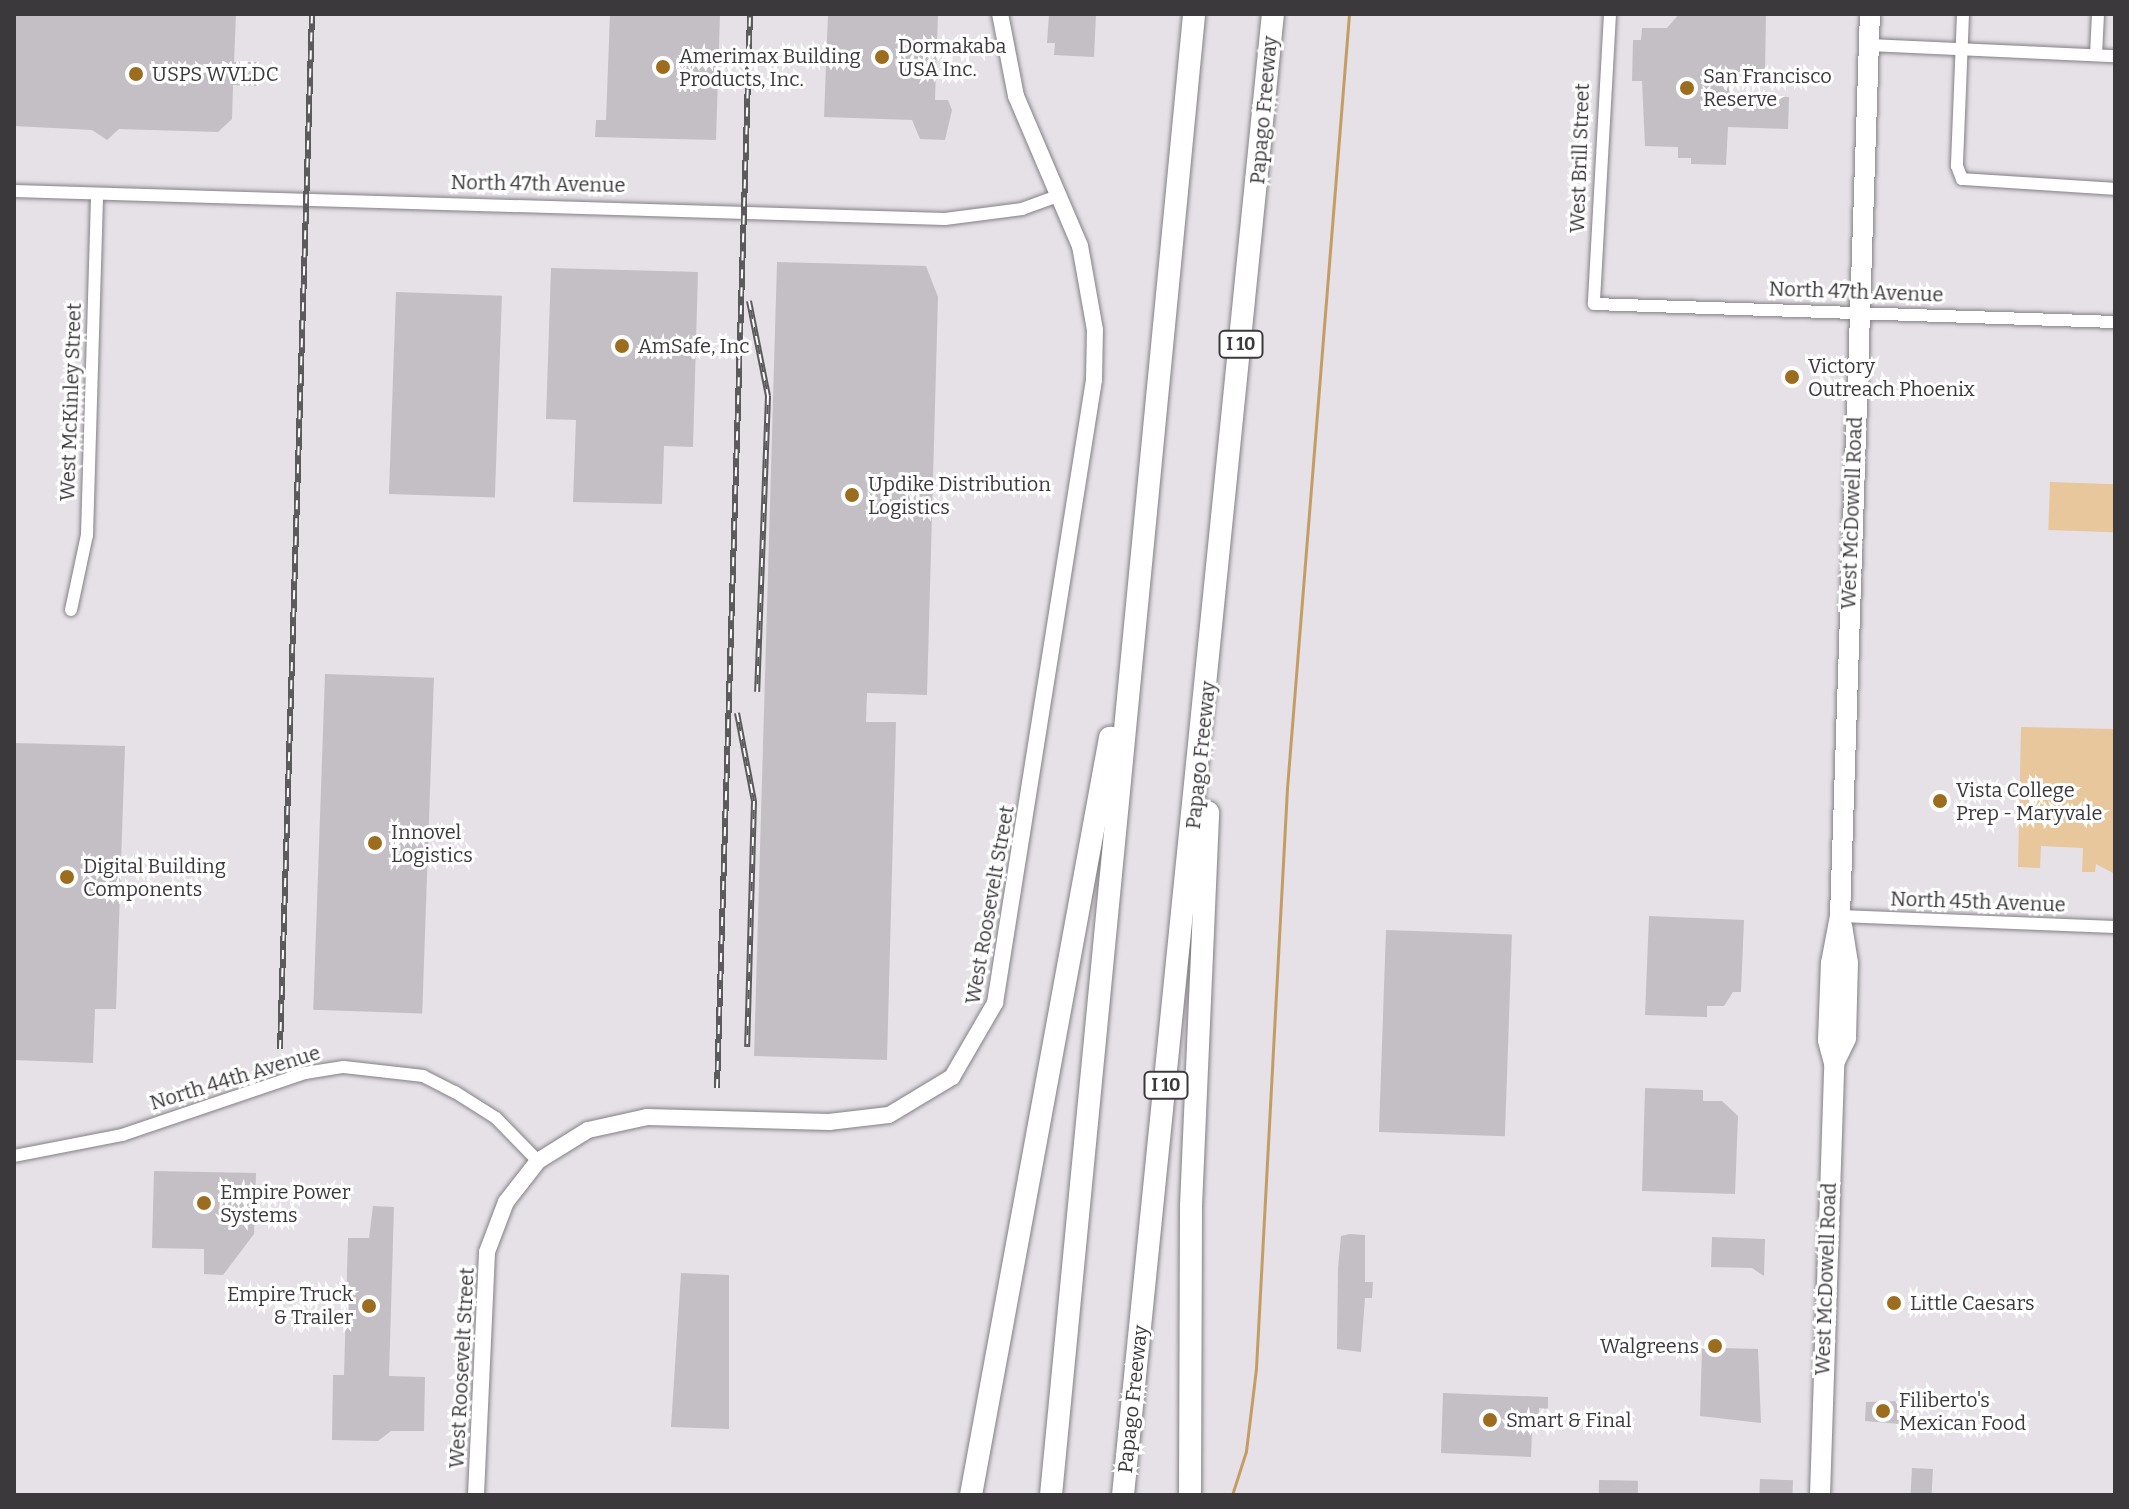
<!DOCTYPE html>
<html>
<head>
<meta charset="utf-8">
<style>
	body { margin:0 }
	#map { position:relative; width:2129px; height:1509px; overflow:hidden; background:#e5e1e7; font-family:Bitter,serif }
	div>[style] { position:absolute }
	.green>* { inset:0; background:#e7c79b; transform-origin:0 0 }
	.stream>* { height:3px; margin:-1.5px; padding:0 1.5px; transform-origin:1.5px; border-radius:1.5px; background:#c49d64 }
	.building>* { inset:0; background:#c3bfc5; transform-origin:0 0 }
	.roads { filter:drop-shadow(0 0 2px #838085) drop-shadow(0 0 2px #838085) }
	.minor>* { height:12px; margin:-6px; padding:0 6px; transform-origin:6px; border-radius:6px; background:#fff }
	.tertiary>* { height:16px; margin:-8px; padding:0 8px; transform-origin:8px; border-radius:8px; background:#fff }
	.primary>* { height:20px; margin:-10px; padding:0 10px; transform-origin:10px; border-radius:10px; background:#fff }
	.motorway>* { height:22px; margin:-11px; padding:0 11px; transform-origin:11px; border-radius:11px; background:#fff }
	.rail>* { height:6px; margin-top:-3px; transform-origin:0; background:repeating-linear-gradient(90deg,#fff 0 9px,#5c5a5d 0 18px); box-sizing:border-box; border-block:2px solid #5c5a5d }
	.dots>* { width:22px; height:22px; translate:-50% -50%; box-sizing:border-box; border:4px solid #fff; border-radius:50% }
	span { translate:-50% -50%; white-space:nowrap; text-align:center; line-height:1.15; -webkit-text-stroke:6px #fff; paint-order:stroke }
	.shield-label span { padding:2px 6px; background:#fff; border:2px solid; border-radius:6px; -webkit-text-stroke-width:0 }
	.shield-label { font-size:18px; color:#3b393c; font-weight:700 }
	.poi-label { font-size:20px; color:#3b393c }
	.left { translate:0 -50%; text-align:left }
	.right { translate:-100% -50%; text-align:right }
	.street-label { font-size:20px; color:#3b393c }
	.frame { position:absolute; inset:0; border:16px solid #3b393c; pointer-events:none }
</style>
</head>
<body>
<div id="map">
	<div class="green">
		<div style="left:2050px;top:482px;width:65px;height:48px;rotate:2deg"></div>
		<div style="clip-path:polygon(2021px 727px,2115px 729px,2113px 873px,2096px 864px,2095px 872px,2082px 872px,2083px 848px,2041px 846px,2040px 868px,2018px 867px)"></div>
	</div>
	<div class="stream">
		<div style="left:1232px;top:1495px;width:46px;rotate:-72.3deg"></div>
		<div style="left:1246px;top:1451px;width:84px;rotate:-83.1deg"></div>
		<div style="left:1256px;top:1368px;width:581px;rotate:-86.94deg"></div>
		<div style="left:1287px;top:788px;width:776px;rotate:-85.42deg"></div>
	</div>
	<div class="building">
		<div style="clip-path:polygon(14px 14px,236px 14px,234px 62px,258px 62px,257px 86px,233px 85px,232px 119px,218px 132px,119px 129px,107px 140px,92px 130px,14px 126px)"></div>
		<div style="clip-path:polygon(610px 14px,720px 14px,716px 140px,595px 137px,596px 120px,606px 120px)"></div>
		<div style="clip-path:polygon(828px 14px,938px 14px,935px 100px,948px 100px,952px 110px,945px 140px,920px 139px,912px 120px,824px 117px)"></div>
		<div style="clip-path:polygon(1049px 14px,1096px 14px,1094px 57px,1054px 55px,1055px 43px,1047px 43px)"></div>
		<div style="clip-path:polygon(1679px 14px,1766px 14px,1765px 73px,1732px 72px,1731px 95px,1789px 97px,1788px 129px,1728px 127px,1726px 165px,1691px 164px,1691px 158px,1678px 158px,1678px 147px,1645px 146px,1642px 81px,1632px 81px,1633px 40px,1641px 40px,1642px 28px,1667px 28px)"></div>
		<div style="clip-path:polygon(777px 262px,926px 266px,938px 297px,927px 695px,867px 693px,866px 722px,896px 722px,887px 1060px,754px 1056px)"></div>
		<div style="clip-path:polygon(551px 268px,698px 272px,693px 447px,664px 446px,662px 504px,573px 502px,576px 420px,546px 419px)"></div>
		<div style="left:396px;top:292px;width:106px;height:202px;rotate:2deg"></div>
		<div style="left:325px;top:674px;width:109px;height:336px;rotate:2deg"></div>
		<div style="clip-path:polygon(14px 743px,125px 746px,116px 1009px,95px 1009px,93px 1063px,14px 1060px)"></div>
		<div style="clip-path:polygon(1649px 916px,1744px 920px,1741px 992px,1733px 992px,1724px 1006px,1707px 1006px,1707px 1017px,1645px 1015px)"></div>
		<div style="left:1386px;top:930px;width:126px;height:202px;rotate:2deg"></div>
		<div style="clip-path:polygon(1645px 1088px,1703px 1090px,1703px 1101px,1722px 1101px,1738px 1116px,1735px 1194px,1642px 1191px)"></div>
		<div style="clip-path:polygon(154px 1171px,256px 1173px,254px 1234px,223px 1275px,204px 1274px,204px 1249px,152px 1248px)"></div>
		<div style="clip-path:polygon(373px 1206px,394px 1207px,389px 1376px,425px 1377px,424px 1431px,391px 1431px,378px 1441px,332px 1440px,333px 1375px,344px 1375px,348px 1238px,369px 1238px)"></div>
		<div style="clip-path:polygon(1350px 1234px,1365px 1235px,1365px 1282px,1373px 1282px,1372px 1298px,1365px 1298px,1361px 1352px,1337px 1349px,1338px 1268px,1341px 1236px)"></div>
		<div style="clip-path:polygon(1712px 1237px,1765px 1239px,1764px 1276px,1752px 1268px,1711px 1267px)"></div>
		<div style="clip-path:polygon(681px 1273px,729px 1275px,729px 1429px,671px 1427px)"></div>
		<div style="clip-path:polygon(1709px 1339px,1722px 1339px,1722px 1348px,1758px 1349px,1761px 1423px,1700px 1416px,1702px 1348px,1708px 1348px)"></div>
		<div style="clip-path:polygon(1443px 1393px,1548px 1397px,1548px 1409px,1539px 1408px,1538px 1431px,1532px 1430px,1531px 1457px,1441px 1453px)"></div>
		<div style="clip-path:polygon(1901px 1401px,1900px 1424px,1865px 1421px,1866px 1402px)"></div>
		<div style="left:1912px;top:1468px;width:21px;height:27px;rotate:3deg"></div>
		<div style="left:1760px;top:1479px;width:33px;height:16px;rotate:2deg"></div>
		<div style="left:1599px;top:1480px;width:39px;height:15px;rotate:1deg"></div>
	</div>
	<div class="roads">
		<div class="minor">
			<div style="left:1610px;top:14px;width:290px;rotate:93.2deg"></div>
			<div style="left:1594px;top:304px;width:521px;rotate:1.98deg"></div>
			<div style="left:1963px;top:14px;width:152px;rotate:92.3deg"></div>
			<div style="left:1957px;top:166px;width:14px;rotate:69deg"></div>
			<div style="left:1962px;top:179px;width:153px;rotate:3.7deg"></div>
			<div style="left:1869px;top:45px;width:246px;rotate:2.6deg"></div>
			<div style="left:2096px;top:55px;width:41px;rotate:-87.2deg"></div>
			<div style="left:14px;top:191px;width:931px;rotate:1.72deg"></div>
			<div style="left:945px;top:219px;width:78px;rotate:-7.4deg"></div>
			<div style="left:1022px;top:209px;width:38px;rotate:-20deg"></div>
			<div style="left:71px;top:610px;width:77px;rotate:-78deg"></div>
			<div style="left:87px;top:535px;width:341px;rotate:-88.3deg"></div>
			<div style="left:1840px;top:916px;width:275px;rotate:2.3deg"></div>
			<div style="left:14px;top:1156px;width:110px;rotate:-11deg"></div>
			<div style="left:122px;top:1135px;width:193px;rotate:-18.7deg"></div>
			<div style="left:305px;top:1073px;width:39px;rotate:-9deg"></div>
			<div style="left:344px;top:1067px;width:80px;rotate:6.5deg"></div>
			<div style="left:423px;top:1076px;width:36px;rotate:27deg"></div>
			<div style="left:455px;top:1092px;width:49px;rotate:32.4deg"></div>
			<div style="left:496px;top:1118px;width:60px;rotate:45.7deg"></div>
		</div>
		<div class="tertiary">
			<div style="left:476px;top:1495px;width:243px;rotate:-87.4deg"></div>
			<div style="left:487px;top:1252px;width:53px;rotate:-69.2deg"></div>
			<div style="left:506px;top:1202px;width:52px;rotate:-52deg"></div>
			<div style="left:538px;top:1161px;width:59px;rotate:-31.8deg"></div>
			<div style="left:588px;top:1130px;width:60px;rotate:-12.4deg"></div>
			<div style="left:647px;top:1117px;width:182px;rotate:1.6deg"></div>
			<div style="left:829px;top:1122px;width:60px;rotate:-6.7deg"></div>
			<div style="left:889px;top:1115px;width:74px;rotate:-31.1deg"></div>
			<div style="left:952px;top:1077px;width:86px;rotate:-59.8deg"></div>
			<div style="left:995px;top:1003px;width:631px;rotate:-80.97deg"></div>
			<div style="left:1094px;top:380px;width:50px;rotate:-88.9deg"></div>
			<div style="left:1095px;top:330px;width:85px;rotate:-100.1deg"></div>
			<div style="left:1080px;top:246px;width:163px;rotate:-113.1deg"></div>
			<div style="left:1016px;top:96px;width:84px;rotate:-101deg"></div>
		</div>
		<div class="primary">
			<div style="left:1834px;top:1063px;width:28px;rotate:-64deg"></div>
			<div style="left:1846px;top:1038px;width:75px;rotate:-88.5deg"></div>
			<div style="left:1848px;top:963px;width:37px;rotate:-99deg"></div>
			<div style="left:1820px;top:1495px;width:432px;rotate:-88.1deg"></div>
			<div style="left:1834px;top:1063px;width:24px;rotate:-105deg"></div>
			<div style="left:1828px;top:1040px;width:77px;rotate:-87.8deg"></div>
			<div style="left:1831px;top:963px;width:48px;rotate:-79.2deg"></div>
			<div style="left:1840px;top:916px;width:902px;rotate:-88.1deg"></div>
		</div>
		<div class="motorway">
			<div style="left:971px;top:1495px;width:770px;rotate:-79.6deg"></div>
			<div style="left:1051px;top:1495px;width:1488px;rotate:-84.48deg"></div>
			<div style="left:1123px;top:1495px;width:1489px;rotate:-84.22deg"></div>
			<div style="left:1190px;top:1495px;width:289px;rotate:-89.8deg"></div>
			<div style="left:1191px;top:1206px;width:394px;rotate:-87.5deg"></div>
		</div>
	</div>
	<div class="rail">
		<div style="left:749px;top:301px;width:97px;rotate:78.7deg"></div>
		<div style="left:768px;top:396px;width:296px;rotate:92.1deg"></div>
		<div style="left:737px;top:713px;width:90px;rotate:79.1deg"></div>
		<div style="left:754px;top:801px;width:246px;rotate:91.6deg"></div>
		<div style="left:280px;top:1049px;width:1035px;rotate:-88.23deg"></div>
		<div style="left:717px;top:1088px;width:1075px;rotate:-88.24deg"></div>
	</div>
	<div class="dots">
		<div style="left:882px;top:57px;background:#9c6d1e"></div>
		<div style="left:663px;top:67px;background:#9c6d1e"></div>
		<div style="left:136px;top:74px;background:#9c6d1e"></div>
		<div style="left:1687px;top:88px;background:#9c6d1e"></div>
		<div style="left:622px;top:346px;background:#9c6d1e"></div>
		<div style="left:1792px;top:377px;background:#9c6d1e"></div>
		<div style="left:852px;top:495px;background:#9c6d1e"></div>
		<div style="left:1940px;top:801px;background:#9c6d1e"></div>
		<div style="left:375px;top:843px;background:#9c6d1e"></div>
		<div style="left:67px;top:877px;background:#9c6d1e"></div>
		<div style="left:204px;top:1203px;background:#9c6d1e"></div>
		<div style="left:1894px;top:1303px;background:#9c6d1e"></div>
		<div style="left:369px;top:1306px;background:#9c6d1e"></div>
		<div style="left:1715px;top:1346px;background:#9c6d1e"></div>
		<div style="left:1883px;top:1411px;background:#9c6d1e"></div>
		<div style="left:1490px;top:1420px;background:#9c6d1e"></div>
	</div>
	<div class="shield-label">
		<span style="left:1241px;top:344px">I 10</span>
		<span style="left:1166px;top:1085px">I 10</span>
	</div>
	<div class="poi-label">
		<span class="left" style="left:898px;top:58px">Dormakaba<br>USA Inc.</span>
		<span class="left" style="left:679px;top:68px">Amerimax Building<br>Products, Inc.</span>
		<span class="left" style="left:152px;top:74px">USPS WVLDC</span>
		<span class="left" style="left:1703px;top:88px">San Francisco<br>Reserve</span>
		<span class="left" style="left:638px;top:346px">AmSafe, Inc</span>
		<span class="left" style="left:1808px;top:378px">Victory<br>Outreach Phoenix</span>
		<span class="left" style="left:868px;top:496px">Updike Distribution<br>Logistics</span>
		<span class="left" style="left:1956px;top:802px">Vista College<br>Prep - Maryvale</span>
		<span class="left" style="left:391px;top:844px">Innovel<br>Logistics</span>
		<span class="left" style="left:83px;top:878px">Digital Building<br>Components</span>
		<span class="left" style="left:220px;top:1204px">Empire Power<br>Systems</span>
		<span class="right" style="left:353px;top:1306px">Empire Truck<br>&amp; Trailer</span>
		<span class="left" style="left:1910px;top:1303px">Little Caesars</span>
		<span class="right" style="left:1699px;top:1346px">Walgreens</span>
		<span class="left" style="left:1899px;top:1412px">Filiberto's<br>Mexican Food</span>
		<span class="left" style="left:1506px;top:1420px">Smart &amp; Final</span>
	</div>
	<div class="street-label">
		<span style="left:1264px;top:110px;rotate:-85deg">Papago Freeway</span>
		<span style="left:1580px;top:158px;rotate:-88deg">West Brill Street</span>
		<span style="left:538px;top:184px;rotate:1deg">North 47th Avenue</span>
		<span style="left:1856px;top:292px;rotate:2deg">North 47th Avenue</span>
		<span style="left:71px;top:402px;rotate:-88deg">West McKinley Street</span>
		<span style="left:1852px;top:513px;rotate:-88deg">West McDowell Road</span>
		<span style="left:1201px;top:755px;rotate:-84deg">Papago Freeway</span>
		<span style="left:1978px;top:902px;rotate:2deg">North 45th Avenue</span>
		<span style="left:990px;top:905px;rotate:-80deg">West Roosevelt Street</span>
		<span style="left:235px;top:1078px;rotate:-17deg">North 44th Avenue</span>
		<span style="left:1826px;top:1279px;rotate:-88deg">West McDowell Road</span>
		<span style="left:462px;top:1368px;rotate:-87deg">West Roosevelt Street</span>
		<span style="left:1133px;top:1399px;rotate:-84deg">Papago Freeway</span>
	</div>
	<div class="frame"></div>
</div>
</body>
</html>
